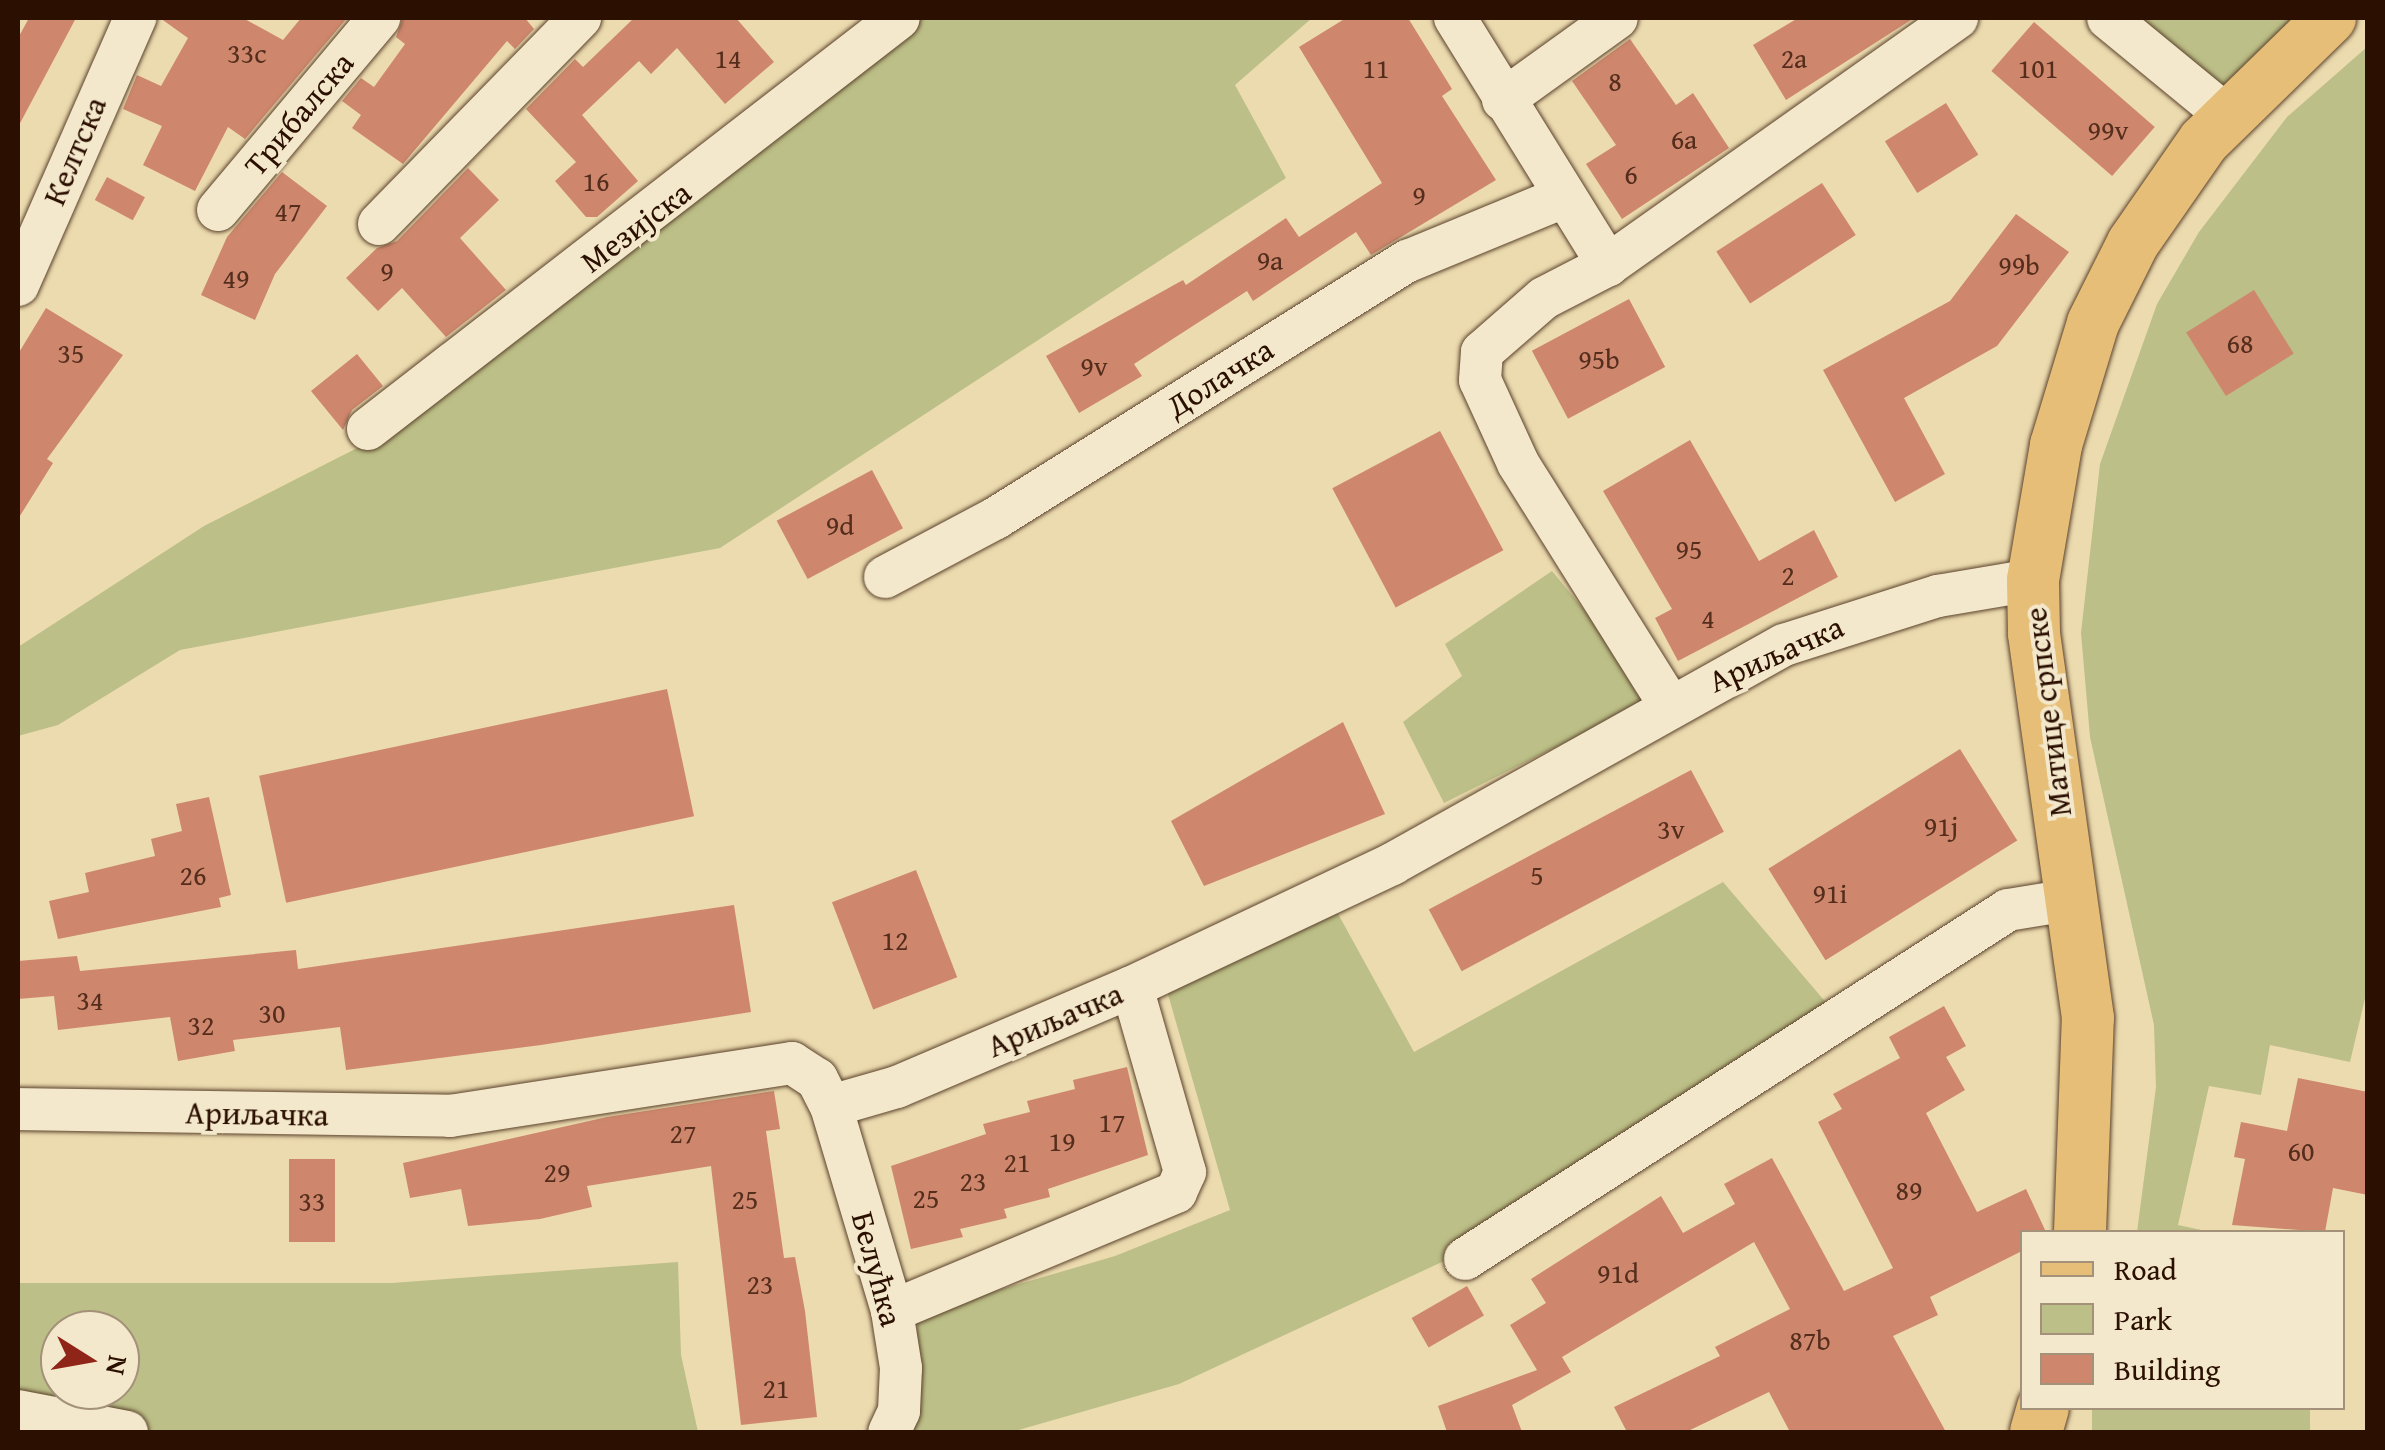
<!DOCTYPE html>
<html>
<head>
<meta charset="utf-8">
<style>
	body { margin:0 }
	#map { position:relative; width:2385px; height:1450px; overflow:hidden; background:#ecdbaf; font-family:"Gentium Book Plus",serif }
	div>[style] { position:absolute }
	.green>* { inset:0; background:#bcbf87; transform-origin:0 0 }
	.building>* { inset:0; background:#ce876d; transform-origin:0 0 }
	.roads { filter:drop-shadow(0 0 2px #5b422c) drop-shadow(0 0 2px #5b422c) }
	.minor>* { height:42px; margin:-21px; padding:0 21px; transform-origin:21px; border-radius:21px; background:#f3e8cb }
	.major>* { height:52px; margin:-26px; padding:0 26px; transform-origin:26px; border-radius:26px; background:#e6be78 }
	span { translate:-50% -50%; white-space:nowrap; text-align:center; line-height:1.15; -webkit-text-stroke:8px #f3e8cb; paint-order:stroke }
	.number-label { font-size:28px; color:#542d1c }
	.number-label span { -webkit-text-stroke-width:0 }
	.street-label { font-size:32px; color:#2b0f01 }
	.frame { position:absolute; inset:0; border:20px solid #2b0f01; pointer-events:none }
	.legend { position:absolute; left:2020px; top:1230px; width:325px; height:180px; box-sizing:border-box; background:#f3e8cb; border:2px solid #a3917a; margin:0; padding:12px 18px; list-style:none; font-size:30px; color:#2b0f01 }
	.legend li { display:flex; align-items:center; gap:20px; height:50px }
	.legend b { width:50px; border:2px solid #a3917a }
	.north { position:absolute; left:40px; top:1310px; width:100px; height:100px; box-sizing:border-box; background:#f3e8cb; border:2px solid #a3917a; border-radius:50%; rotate:101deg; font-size:28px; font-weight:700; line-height:40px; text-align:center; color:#2b0f01 }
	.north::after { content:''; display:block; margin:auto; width:35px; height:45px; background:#8f2418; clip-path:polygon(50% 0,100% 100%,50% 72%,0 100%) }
</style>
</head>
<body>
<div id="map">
	<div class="green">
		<div style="clip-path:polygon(899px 18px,1312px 18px,1235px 85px,1286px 178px,720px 548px,180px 650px,58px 725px,18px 736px,18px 647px,204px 526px,365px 444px)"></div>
		<div style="clip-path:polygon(2111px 18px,2305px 18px,2215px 103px)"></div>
		<div style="clip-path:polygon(2367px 47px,2367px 990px,2350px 1062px,2270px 1045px,2261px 1095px,2209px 1086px,2178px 1225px,2211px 1232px,2137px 1232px,2156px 1087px,2154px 1025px,2090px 737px,2081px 633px,2100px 464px,2157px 304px,2199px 232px,2287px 117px)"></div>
		<div style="clip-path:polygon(1552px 571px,1656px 697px,1444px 803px,1403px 722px,1462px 676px,1445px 644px)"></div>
		<div style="clip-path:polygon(1723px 882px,1829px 1006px,1470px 1249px,1179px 1384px,1012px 1432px,886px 1432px,904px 1401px,920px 1313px,1115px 1256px,1230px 1210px,1163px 977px,1331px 901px,1414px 1052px)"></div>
		<div style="clip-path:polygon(evenodd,678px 1262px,681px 1355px,698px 1432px,18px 1432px,18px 1283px,392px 1283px,678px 1262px,60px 1330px,120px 1330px,120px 1390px,60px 1390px,60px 1330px)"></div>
		<div style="left:2092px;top:1408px;width:218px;height:25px"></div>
	</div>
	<div class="building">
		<div style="clip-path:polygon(29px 18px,76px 18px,18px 127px,18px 38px)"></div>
		<div style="clip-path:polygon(160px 18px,243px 18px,283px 40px,301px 18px,347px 18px,245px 139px,228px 127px,195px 191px,143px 165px,162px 126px,123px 109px,137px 75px,161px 86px,188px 38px)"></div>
		<div style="clip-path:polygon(403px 18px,525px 18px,534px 29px,515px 49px,507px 41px,403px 164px,352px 128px,361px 115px,342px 101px,361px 78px,374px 87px,405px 44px,396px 37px)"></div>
		<div style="clip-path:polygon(634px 18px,736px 18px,774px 62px,725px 104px,677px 48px,651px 74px,639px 61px,582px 115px,638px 181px,597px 217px,586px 217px,555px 181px,576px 162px,526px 109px,575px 59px,583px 67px)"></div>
		<div style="clip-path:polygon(1346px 18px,1408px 18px,1452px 89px,1442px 96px,1496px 180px,1371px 255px,1356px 232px,1253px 301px,1247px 291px,1134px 364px,1142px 376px,1079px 413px,1046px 356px,1183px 280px,1186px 285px,1286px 218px,1299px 237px,1382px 183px,1299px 47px)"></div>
		<div style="clip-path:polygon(1798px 18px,1914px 18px,1786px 100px,1753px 45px)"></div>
		<div style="left:2034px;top:22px;width:160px;height:65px;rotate:41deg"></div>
		<div style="clip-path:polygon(1630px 39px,1676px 105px,1693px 93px,1729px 148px,1622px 219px,1586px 164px,1616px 145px,1572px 81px)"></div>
		<div style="left:1946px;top:103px;width:61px;height:72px;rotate:58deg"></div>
		<div style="clip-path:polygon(468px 168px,499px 200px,460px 238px,506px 290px,446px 337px,402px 288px,378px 311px,346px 278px,377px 248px,397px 241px)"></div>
		<div style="clip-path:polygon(282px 172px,327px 206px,275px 274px,255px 320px,201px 295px,227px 237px)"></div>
		<div style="left:107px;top:177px;width:43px;height:26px;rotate:28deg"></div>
		<div style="left:1822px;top:183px;width:62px;height:126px;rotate:57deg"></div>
		<div style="clip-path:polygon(2016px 214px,2069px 252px,1997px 346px,1904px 398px,1945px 474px,1895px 502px,1823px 370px,1950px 301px)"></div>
		<div style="left:2254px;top:290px;width:75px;height:80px;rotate:58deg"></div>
		<div style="left:1629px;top:299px;width:77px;height:110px;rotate:62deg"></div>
		<div style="clip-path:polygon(46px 308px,123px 355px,47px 459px,53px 463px,18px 519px,18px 354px)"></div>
		<div style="clip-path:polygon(357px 354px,383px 386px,352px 410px,343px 430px,311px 391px)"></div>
		<div style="left:1440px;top:431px;width:135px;height:122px;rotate:62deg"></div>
		<div style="clip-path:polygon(1690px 440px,1759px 561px,1814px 530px,1838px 577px,1678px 661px,1655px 618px,1672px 609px,1603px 491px)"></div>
		<div style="left:872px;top:470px;width:66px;height:108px;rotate:62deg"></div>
		<div style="left:667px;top:689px;width:130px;height:417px;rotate:78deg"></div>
		<div style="clip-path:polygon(1343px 722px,1385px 814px,1204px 886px,1171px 821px)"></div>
		<div style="left:1960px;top:749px;width:108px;height:226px;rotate:58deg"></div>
		<div style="left:1691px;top:770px;width:70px;height:297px;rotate:62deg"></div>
		<div style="clip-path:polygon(209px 797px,231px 895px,219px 898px,221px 907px,58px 939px,49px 901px,89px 892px,85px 873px,155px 856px,151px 839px,182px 831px,176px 804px)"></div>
		<div style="left:916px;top:870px;width:115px;height:90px;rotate:69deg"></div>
		<div style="clip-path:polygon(734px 905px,751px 1012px,541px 1045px,346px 1070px,340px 1027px,233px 1040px,235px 1051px,178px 1061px,170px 1017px,58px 1030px,54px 996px,18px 999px,18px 961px,77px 956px,80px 971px,296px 950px,298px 969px)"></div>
		<div style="clip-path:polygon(1944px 1006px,1966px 1046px,1946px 1057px,1965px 1090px,1926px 1113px,1977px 1212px,2026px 1189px,2046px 1232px,2022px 1232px,2022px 1251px,1930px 1297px,1938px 1315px,1893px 1336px,1946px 1432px,1790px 1432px,1769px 1392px,1686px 1432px,1627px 1432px,1614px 1407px,1720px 1356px,1715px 1347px,1790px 1309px,1754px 1242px,1562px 1357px,1571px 1372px,1512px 1405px,1522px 1432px,1447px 1432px,1438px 1406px,1537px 1370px,1510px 1325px,1546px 1303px,1531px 1279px,1661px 1196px,1683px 1233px,1735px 1204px,1724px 1184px,1772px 1158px,1844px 1291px,1893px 1268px,1818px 1122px,1842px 1109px,1833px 1094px,1900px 1058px,1889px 1037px)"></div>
		<div style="clip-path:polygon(1127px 1067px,1148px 1155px,1048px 1189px,1050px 1197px,1004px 1209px,1007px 1218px,960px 1229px,963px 1237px,911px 1249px,891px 1166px,986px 1134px,983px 1124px,1030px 1112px,1027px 1101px,1075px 1089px,1073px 1080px)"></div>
		<div style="clip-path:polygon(2298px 1078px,2368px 1092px,2368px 1195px,2333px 1188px,2325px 1232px,2232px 1225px,2245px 1159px,2234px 1157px,2241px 1122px,2287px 1131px)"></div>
		<div style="clip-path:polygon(774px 1091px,780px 1129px,766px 1131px,784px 1258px,795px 1257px,805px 1311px,817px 1417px,741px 1425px,711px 1166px,587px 1186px,592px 1207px,540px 1219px,468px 1226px,461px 1189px,410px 1198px,403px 1163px,607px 1117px)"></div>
		<div style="left:289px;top:1159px;width:46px;height:83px"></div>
		<div style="left:1467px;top:1286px;width:34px;height:64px;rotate:60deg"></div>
	</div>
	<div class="roads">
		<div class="minor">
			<div style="left:1455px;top:18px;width:291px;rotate:58.2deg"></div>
			<div style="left:2108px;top:18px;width:153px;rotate:39.4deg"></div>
			<div style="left:1503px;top:100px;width:140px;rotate:-35.7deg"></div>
			<div style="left:218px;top:210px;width:251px;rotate:-50deg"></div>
			<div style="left:379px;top:224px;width:288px;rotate:-45.7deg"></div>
			<div style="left:18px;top:285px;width:292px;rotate:-66.3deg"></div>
			<div style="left:368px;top:429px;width:671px;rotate:-37.74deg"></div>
			<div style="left:885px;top:577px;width:126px;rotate:-28deg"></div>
			<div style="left:996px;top:518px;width:486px;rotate:-32deg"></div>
			<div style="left:1408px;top:261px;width:168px;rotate:-22.4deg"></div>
			<div style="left:1669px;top:704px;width:284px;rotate:-122.1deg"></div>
			<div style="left:1518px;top:463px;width:91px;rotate:-114.6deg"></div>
			<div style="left:1480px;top:380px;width:28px;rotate:-86deg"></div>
			<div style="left:1482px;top:352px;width:82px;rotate:-41.1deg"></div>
			<div style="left:1544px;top:298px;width:72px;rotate:-27.3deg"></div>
			<div style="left:1608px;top:265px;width:428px;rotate:-35.3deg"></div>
			<div style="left:831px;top:1106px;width:69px;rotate:-16.1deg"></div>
			<div style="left:897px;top:1087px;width:255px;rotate:-23.1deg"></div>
			<div style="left:1132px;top:987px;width:288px;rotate:-25.3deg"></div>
			<div style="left:1392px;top:864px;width:449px;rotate:-29.2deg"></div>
			<div style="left:1784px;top:645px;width:162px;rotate:-17.7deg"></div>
			<div style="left:1938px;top:596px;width:96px;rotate:-9.6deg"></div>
			<div style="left:18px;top:1109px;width:432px;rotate:0.9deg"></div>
			<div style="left:450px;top:1116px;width:346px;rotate:-8.8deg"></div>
			<div style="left:792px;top:1063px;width:30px;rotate:33deg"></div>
			<div style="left:817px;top:1079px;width:30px;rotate:63deg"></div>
			<div style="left:831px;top:1106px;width:214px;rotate:73.4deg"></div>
			<div style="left:892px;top:1311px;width:58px;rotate:81deg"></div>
			<div style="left:901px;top:1368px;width:43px;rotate:92.7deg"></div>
			<div style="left:899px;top:1411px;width:23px;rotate:115deg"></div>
			<div style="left:1465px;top:1259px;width:645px;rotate:-32.73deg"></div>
			<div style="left:2008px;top:910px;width:68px;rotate:-9.3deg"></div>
			<div style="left:892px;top:1311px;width:308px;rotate:-22.7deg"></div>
			<div style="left:1176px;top:1192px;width:22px;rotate:-66deg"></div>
			<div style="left:1185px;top:1172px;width:192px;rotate:-106deg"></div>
			<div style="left:18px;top:1411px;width:111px;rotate:10.9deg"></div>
		</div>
		<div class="major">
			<div style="left:2080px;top:1232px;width:214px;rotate:-87.9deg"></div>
			<div style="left:2088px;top:1018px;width:389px;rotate:-98deg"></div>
			<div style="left:2034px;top:633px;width:53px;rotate:-91.1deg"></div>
			<div style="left:2033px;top:580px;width:137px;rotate:-80.3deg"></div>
			<div style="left:2056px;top:445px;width:127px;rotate:-73.1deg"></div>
			<div style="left:2093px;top:323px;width:89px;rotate:-63.4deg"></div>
			<div style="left:2133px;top:243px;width:124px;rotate:-55.2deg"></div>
			<div style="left:2204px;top:141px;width:176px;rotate:-44.3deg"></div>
			<div style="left:2036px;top:1432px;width:25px;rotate:-74deg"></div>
		</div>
	</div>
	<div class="number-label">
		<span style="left:247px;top:53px">33c</span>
		<span style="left:728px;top:58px">14</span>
		<span style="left:1794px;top:58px">2a</span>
		<span style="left:1376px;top:68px">11</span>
		<span style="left:2038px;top:68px">101</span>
		<span style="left:1615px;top:81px">8</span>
		<span style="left:2108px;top:130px">99v</span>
		<span style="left:1684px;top:139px">6a</span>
		<span style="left:1631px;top:174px">6</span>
		<span style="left:596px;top:181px">16</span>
		<span style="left:1419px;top:195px">9</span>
		<span style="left:288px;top:211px">47</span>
		<span style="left:1270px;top:260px">9a</span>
		<span style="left:2019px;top:265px">99b</span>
		<span style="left:387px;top:271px">9</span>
		<span style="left:236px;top:278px">49</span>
		<span style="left:2240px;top:343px">68</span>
		<span style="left:71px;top:353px">35</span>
		<span style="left:1599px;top:359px">95b</span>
		<span style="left:1094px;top:366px">9v</span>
		<span style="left:840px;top:525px">9d</span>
		<span style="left:1689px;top:549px">95</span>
		<span style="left:1788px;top:575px">2</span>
		<span style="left:1708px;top:618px">4</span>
		<span style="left:1941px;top:826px">91j</span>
		<span style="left:1671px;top:829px">3v</span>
		<span style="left:193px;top:875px">26</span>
		<span style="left:1537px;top:875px">5</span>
		<span style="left:1830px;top:893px">91i</span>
		<span style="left:895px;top:940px">12</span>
		<span style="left:90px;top:1000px">34</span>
		<span style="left:272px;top:1013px">30</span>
		<span style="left:201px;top:1025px">32</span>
		<span style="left:1112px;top:1122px">17</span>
		<span style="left:683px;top:1133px">27</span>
		<span style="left:1062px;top:1141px">19</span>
		<span style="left:2301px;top:1151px">60</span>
		<span style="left:1017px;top:1162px">21</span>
		<span style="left:557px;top:1172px">29</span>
		<span style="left:973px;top:1181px">23</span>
		<span style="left:1909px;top:1190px">89</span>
		<span style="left:926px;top:1198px">25</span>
		<span style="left:745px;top:1199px">25</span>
		<span style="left:312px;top:1201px">33</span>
		<span style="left:1618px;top:1273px">91d</span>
		<span style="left:760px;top:1284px">23</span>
		<span style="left:1810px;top:1340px">87b</span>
		<span style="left:776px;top:1388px">21</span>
	</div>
	<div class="street-label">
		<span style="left:299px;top:114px;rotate:-50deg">Трибалска</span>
		<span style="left:75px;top:151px;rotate:-67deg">Келтска</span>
		<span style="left:636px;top:227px;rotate:-37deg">Мезијска</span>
		<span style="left:1220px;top:378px;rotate:-32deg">Долачка</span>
		<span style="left:1776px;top:654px;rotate:-24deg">Ариљачка</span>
		<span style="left:2048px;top:712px;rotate:-97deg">Матице српске</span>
		<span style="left:1055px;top:1020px;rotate:-23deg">Ариљачка</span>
		<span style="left:257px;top:1114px;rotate:1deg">Ариљачка</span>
		<span style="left:877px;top:1269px;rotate:75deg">Белућка</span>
	</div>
	<div class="frame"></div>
	<ul class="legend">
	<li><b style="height:12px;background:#e6be78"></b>Road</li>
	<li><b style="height:28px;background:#bcbf87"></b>Park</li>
	<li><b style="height:28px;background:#ce876d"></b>Building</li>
	</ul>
	<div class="north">N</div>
</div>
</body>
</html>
